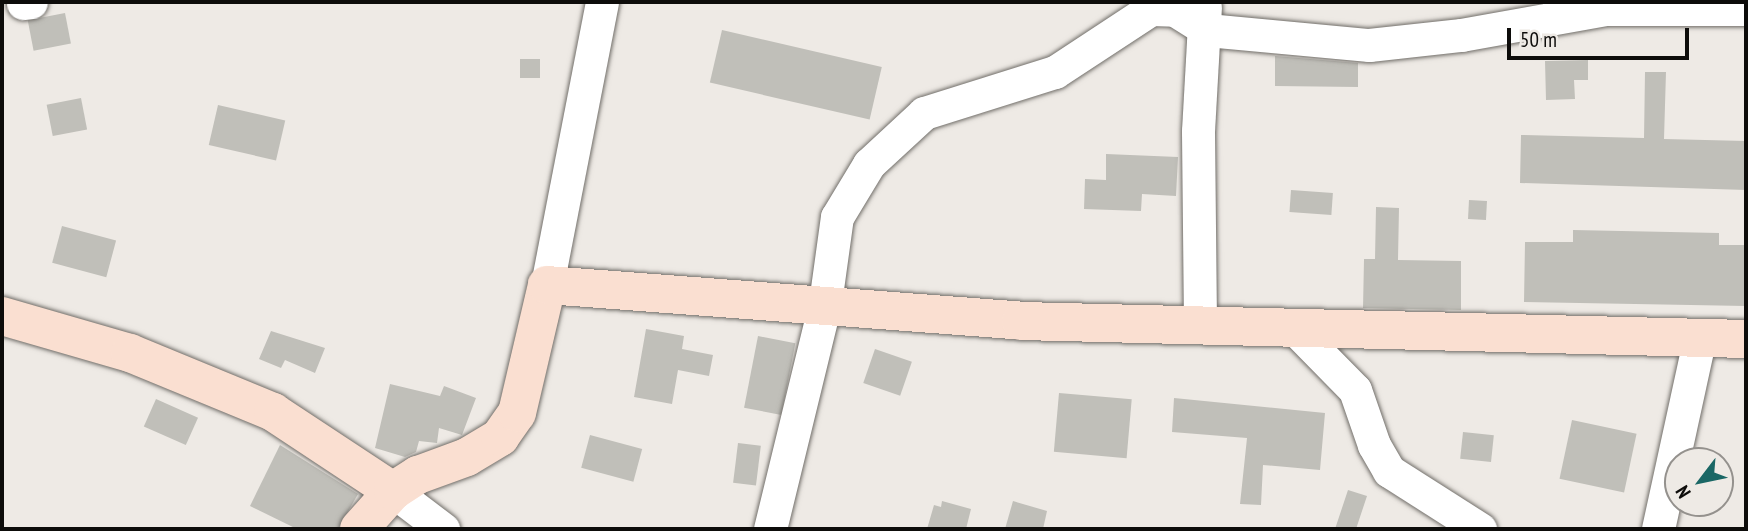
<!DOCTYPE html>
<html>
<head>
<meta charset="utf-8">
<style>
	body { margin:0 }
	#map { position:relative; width:1748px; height:531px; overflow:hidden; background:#eeeae5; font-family:"PT Sans Narrow",sans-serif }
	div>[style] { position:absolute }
	.building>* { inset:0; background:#c0bfb9; transform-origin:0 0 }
	.roads { filter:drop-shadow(0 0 2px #716e69) drop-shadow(0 0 2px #716e69) }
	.minor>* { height:33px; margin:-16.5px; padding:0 16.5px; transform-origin:16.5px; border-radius:16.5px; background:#fff }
	.major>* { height:38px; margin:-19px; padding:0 19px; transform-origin:19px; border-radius:19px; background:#fadfd1 }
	span { translate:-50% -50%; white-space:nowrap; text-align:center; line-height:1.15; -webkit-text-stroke:5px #eeeae5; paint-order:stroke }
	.frame { position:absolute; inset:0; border:4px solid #0d0c0a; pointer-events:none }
	.north { position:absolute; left:1664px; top:447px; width:70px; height:70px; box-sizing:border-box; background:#eeeae5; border:2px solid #94918d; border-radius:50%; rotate:238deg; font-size:19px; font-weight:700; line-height:28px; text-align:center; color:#0d0c0a }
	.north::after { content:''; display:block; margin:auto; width:24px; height:32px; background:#1a6765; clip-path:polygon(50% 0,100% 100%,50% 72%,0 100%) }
	.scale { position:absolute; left:1507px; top:28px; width:182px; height:32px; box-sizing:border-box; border:4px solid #0d0c0a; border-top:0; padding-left:9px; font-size:21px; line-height:24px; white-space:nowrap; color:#0d0c0a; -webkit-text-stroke:5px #eeeae5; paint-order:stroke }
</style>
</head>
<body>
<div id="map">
	<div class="building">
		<div style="left:65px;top:13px;width:31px;height:38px;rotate:79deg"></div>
		<div style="left:722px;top:30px;width:164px;height:54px;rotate:13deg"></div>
		<div style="clip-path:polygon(1275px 56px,1358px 63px,1358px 87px,1275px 86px)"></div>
		<div style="left:520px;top:59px;width:20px;height:19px"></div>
		<div style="clip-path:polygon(1588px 60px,1588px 80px,1574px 80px,1575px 99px,1546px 100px,1545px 61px)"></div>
		<div style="clip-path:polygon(1645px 72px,1666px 72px,1664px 139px,1746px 141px,1746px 190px,1520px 183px,1521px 135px,1644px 138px)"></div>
		<div style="left:81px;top:98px;width:32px;height:35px;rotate:79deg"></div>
		<div style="left:218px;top:105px;width:69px;height:41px;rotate:13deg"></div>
		<div style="clip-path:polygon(1106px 154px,1178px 157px,1176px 196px,1142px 194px,1141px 211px,1084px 209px,1085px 179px,1106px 180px)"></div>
		<div style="left:1291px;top:190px;width:42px;height:22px;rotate:4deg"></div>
		<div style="left:1469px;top:200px;width:18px;height:19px;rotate:3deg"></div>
		<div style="clip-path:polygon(1376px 207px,1399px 208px,1398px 260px,1461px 261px,1461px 310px,1363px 308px,1364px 259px,1375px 259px)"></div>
		<div style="left:62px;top:226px;width:56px;height:38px;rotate:15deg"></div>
		<div style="clip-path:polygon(1573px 230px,1719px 233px,1719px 245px,1746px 245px,1746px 306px,1524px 302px,1525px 242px,1573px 242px)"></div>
		<div style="clip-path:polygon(646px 329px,684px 336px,682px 349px,713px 355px,709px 376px,678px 370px,672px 404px,634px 397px)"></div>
		<div style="clip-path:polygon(271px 331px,325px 348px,315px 373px,285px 360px,281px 368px,259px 359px)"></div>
		<div style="left:758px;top:336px;width:38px;height:73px;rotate:11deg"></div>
		<div style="left:875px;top:349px;width:39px;height:36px;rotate:19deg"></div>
		<div style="clip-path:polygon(390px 384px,440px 396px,444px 386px,476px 398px,462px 435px,439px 428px,437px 443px,419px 441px,416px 452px,405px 457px,375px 448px)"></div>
		<div style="left:1059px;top:393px;width:73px;height:59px;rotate:5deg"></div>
		<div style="clip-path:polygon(1174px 398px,1325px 413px,1320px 470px,1263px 465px,1261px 505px,1240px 504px,1247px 438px,1172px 432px)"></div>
		<div style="left:156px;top:399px;width:46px;height:30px;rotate:24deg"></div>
		<div style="left:1572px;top:420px;width:66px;height:60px;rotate:12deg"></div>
		<div style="left:1463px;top:432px;width:31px;height:27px;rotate:6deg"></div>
		<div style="left:590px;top:435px;width:54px;height:34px;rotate:15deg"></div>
		<div style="left:738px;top:443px;width:23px;height:40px;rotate:7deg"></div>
		<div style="clip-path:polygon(280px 445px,358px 494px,338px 529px,297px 529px,250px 506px)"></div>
		<div style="clip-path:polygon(1348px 490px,1367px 496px,1356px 529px,1335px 529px)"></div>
		<div style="clip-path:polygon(942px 501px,971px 509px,966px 529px,927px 529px,934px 505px,941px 507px)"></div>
		<div style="clip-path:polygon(1013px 501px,1047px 511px,1043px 529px,1005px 529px)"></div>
	</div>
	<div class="roads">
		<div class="minor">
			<div style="left:23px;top:3px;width:8px;rotate:-7deg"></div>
			<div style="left:547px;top:285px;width:288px;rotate:-79deg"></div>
			<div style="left:1200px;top:323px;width:192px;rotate:-90.6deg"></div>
			<div style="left:1198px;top:131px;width:124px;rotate:-86.8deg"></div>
			<div style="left:1296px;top:330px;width:84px;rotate:45.5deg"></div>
			<div style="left:1355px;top:390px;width:58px;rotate:70.9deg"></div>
			<div style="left:1374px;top:445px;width:30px;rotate:60deg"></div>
			<div style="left:1389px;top:471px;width:108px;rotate:32.5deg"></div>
			<div style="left:393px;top:491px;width:63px;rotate:37.2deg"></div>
			<div style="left:770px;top:529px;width:233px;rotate:-76.3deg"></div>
			<div style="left:825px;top:303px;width:87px;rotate:-82.1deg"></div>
			<div style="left:837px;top:217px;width:62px;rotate:-58.9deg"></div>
			<div style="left:869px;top:164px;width:75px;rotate:-42.8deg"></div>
			<div style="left:924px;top:113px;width:137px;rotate:-17.4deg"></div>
			<div style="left:1055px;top:72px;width:115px;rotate:-33.3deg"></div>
			<div style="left:1151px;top:9px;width:24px;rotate:2deg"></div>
			<div style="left:1175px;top:10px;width:38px;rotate:32deg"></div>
			<div style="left:1207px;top:30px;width:163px;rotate:5.3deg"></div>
			<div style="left:1369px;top:45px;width:93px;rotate:-6.2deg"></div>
			<div style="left:1461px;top:35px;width:147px;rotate:-10.2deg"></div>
			<div style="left:1606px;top:9px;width:140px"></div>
			<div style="left:1658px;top:529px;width:198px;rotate:-77.7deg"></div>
		</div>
		<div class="major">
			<div style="left:2px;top:316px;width:133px;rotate:16.1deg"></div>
			<div style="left:130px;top:353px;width:155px;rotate:22.4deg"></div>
			<div style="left:273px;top:412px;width:144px;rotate:33.4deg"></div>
			<div style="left:359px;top:529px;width:51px;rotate:-48.2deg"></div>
			<div style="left:393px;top:491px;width:30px;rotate:-33deg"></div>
			<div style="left:418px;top:475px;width:52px;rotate:-20.2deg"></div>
			<div style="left:467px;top:457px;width:39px;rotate:-31deg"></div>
			<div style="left:500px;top:437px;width:29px;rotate:-55deg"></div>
			<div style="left:517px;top:413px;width:131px;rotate:-76.8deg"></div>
			<div style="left:547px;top:285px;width:475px;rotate:4.3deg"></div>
			<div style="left:1021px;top:321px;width:725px;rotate:1.42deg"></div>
		</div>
	</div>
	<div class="frame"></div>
	<div class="north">N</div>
	<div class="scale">50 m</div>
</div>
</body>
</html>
